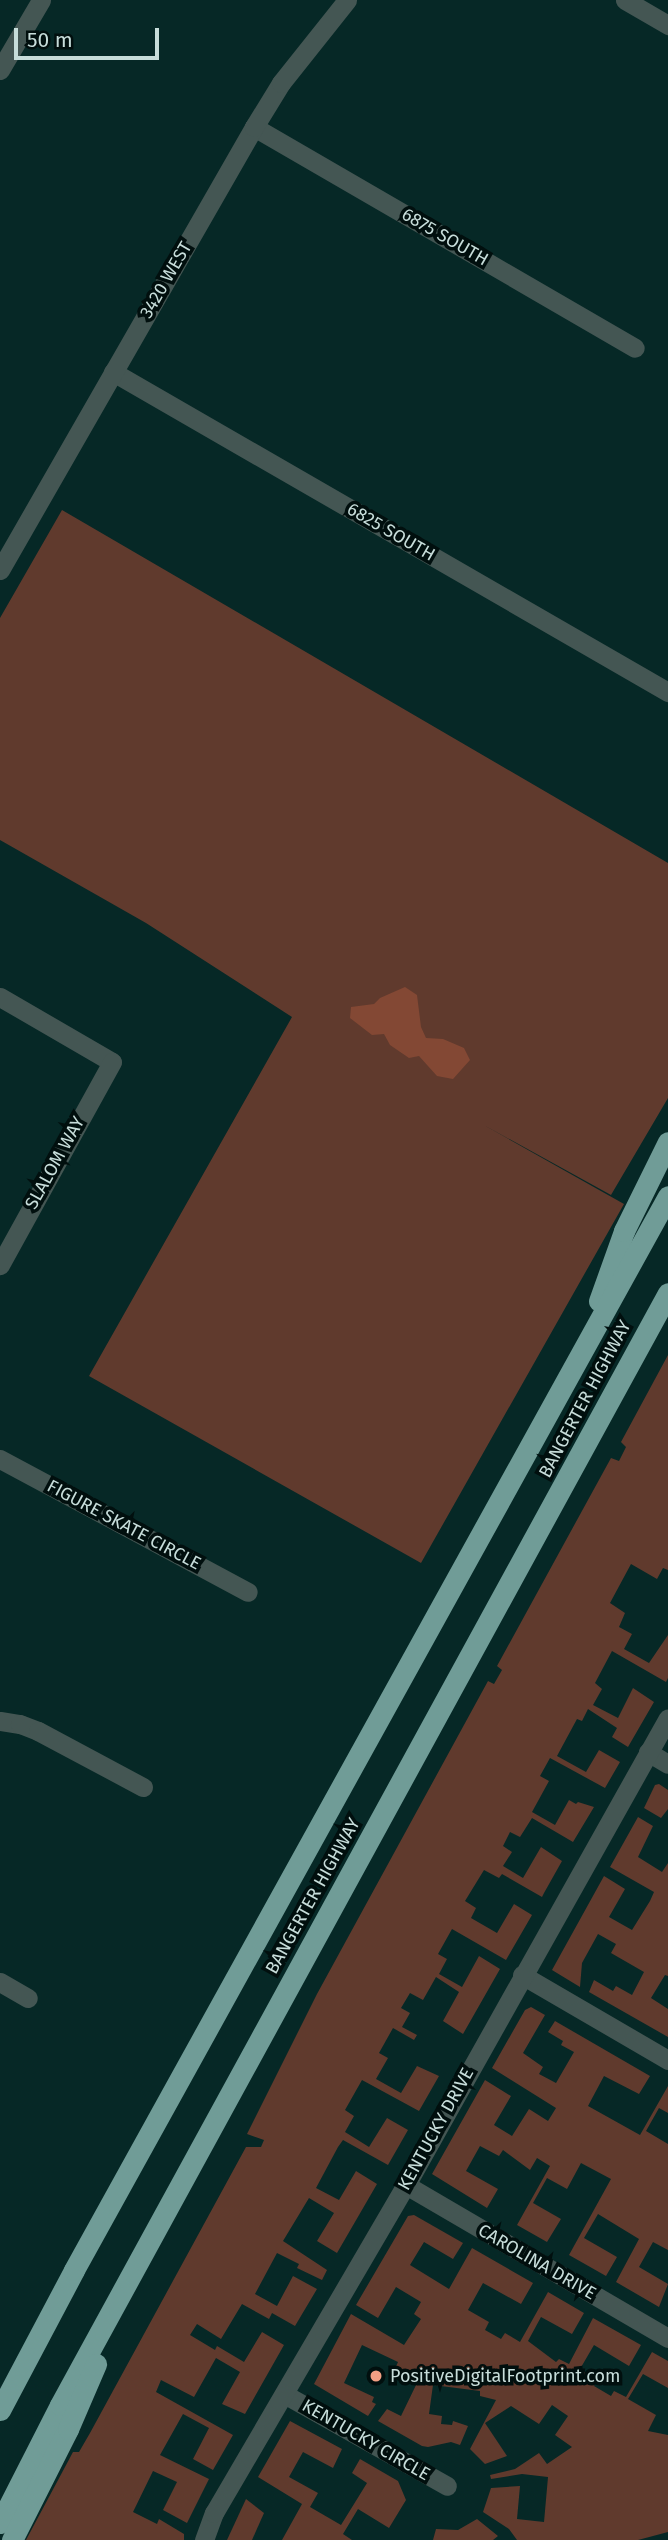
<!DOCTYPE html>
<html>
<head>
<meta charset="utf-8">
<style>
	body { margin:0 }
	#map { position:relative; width:668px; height:2540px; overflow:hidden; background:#062826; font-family:"Fira Sans",sans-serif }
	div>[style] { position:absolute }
	.green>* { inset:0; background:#603a2d }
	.forest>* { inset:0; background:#834834 }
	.minor>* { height:19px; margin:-9.5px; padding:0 9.5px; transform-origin:9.5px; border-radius:9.5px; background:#445653 }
	.motorway>* { height:21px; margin:-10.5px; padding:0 10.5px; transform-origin:10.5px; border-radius:10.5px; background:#709c97 }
	.dots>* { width:19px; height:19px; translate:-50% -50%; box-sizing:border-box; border:4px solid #010f0e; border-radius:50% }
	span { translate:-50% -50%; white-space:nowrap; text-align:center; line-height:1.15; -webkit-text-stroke:7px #010f0e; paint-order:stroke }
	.street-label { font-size:18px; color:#c7ddda }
	.poi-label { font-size:18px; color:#c7ddda }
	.left { translate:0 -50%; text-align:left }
	.scale { position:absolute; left:14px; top:28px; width:145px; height:32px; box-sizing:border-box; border:4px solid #c7ddda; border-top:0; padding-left:9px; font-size:21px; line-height:24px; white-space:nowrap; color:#c7ddda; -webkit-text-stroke:5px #010f0e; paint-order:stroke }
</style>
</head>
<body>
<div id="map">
	<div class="green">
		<div style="clip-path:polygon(62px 510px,668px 863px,668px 1098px,611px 1195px,482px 1124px,624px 1204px,421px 1563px,89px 1376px,292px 1017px,146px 923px,0 840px,0 618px)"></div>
		<div style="clip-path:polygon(668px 1355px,668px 1570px,663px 1568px,657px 1579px,631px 1564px,610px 1603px,625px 1613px,619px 1627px,632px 1634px,624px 1649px,649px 1663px,668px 1635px,668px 1678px,666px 1682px,612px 1651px,595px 1683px,602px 1689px,593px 1705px,618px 1718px,633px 1688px,654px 1702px,628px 1747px,612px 1737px,617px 1728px,588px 1709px,582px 1721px,577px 1719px,557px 1756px,586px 1772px,599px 1750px,620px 1762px,605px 1788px,550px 1758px,540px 1776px,549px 1781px,532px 1812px,555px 1825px,569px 1800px,576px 1804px,578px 1802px,594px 1807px,573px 1842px,532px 1818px,520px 1837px,510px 1832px,503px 1846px,512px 1852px,503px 1866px,523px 1878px,541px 1847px,562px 1861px,544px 1893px,542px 1897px,502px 1874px,499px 1878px,484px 1870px,465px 1901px,476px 1908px,471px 1918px,497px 1933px,514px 1904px,532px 1915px,506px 1960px,452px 1929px,438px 1954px,447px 1959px,439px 1974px,462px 1987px,479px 1956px,500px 1969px,463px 2034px,443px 2021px,459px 1992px,436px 1977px,423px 2000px,410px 1993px,401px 2008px,410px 2013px,402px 2027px,417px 2035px,414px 2040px,393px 2028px,379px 2053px,388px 2058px,376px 2079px,401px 2093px,417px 2066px,439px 2076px,419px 2111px,362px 2080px,345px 2110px,354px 2116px,345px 2132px,369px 2147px,387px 2118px,408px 2130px,388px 2165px,343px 2140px,338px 2147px,316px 2188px,339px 2200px,356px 2171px,377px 2184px,337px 2253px,317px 2241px,334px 2213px,309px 2198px,283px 2241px,327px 2270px,322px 2280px,297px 2268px,299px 2264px,277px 2253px,255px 2294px,277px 2306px,293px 2276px,317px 2289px,295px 2326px,272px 2313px,269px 2319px,242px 2304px,221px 2339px,197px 2324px,190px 2335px,215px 2350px,217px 2346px,244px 2362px,262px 2332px,284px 2345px,245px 2414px,222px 2404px,240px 2372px,216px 2358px,194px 2397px,161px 2380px,156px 2392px,233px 2435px,213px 2470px,193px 2459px,209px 2428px,183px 2414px,160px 2455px,209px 2479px,187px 2523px,163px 2510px,177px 2482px,153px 2471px,133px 2512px,157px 2524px,159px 2519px,184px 2534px,184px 2540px,26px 2540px,73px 2452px,79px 2452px,90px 2433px,246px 2147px,261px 2147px,264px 2140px,247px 2134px,317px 1994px,488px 1681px,494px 1684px,502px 1670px,497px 1666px,611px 1458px,619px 1461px,626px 1447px,621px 1442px)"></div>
		<div style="clip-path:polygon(659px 1784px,668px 1790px,668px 1809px,661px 1818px,644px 1808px,655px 1785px)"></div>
		<div style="clip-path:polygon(638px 1817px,653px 1826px,638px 1857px,662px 1872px,668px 1863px,668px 1976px,665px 1975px,651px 1998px,668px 2009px,668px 2037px,589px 1992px,594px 1980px,613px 1991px,616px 1986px,632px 1995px,644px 1972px,611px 1953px,616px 1944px,598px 1934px,582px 1963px,580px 1987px,552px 1970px,604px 1876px,625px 1889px,609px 1917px,632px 1930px,650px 1901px,654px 1892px,610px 1867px)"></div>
		<div style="clip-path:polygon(531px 2007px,545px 2015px,523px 2053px,543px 2067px,539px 2074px,556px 2083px,574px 2052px,561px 2045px,563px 2041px,548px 2032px,555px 2021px,650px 2076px,639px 2094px,604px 2076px,588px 2106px,640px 2135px,668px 2086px,668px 2113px,659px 2108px,646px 2131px,668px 2144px,668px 2250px,653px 2242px,639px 2267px,668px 2284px,659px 2307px,616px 2282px,639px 2239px,598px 2214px,584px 2238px,617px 2257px,606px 2276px,569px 2255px,611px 2179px,581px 2163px,567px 2189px,547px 2178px,533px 2203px,561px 2219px,547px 2242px,517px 2225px,550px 2166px,537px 2158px,530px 2170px,503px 2150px,499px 2156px,480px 2146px,466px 2171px,498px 2189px,487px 2208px,432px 2174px,485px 2080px,511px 2096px,494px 2125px,512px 2136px,529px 2109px,548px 2121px,556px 2108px,492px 2068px,525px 2010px)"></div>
		<div style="clip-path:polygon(414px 2215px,463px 2243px,453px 2259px,424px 2242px,410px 2265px,449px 2289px,472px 2248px,533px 2283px,521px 2304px,483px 2283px,468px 2310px,489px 2322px,485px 2330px,501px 2339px,505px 2333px,520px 2342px,548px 2292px,584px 2313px,572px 2334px,541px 2317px,528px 2341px,556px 2362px,559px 2359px,569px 2364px,593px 2318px,641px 2345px,629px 2366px,594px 2345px,580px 2369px,597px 2380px,594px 2386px,611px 2396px,614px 2391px,626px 2397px,652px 2352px,668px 2361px,668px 2388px,643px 2374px,628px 2399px,656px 2415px,648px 2431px,668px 2435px,668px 2532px,638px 2540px,517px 2540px,509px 2529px,483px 2512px,491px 2488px,520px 2486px,517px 2519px,544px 2522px,548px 2477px,522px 2474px,491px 2479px,490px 2475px,515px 2469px,539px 2453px,547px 2464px,572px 2447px,555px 2435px,568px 2416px,552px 2405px,539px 2424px,511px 2406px,485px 2423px,507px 2456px,485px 2464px,470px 2449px,496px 2400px,480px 2396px,480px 2391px,433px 2385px,429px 2414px,442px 2416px,441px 2424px,452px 2425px,453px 2421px,468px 2426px,460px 2445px,451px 2442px,428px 2447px,422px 2446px,378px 2421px,387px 2409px,401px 2416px,417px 2383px,394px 2371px,398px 2362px,362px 2345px,344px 2383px,374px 2397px,372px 2402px,376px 2404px,368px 2416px,314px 2384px,351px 2314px,404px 2345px,421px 2319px,414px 2314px,421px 2302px,396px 2287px,378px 2318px,356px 2305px,408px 2216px)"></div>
		<div style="clip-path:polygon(290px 2421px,342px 2449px,333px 2468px,303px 2452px,289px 2477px,318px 2493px,310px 2507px,341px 2525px,367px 2483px,352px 2473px,360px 2459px,398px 2481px,406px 2500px,389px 2528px,358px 2509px,343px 2534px,352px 2540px,282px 2540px,302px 2504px,258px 2477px)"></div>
		<div style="clip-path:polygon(246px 2499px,264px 2513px,252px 2540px,227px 2540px)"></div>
		<div style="clip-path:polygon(477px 2519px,498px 2536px,493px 2540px,433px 2540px,436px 2529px,458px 2530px)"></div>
	</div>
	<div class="forest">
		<div style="clip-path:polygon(405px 987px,417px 995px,421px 1027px,426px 1038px,443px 1039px,464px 1048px,470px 1060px,453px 1079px,437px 1076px,419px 1056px,409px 1058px,390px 1045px,384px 1034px,372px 1035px,350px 1018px,351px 1007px,374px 1004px,380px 998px)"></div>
	</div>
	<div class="minor">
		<div style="left:625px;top:0;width:50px;rotate:30.2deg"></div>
		<div style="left:0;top:70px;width:81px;rotate:-59.6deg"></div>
		<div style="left:254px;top:127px;width:440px;rotate:30.1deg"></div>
		<div style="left:113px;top:372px;width:641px;rotate:29.97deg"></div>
		<div style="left:0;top:570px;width:511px;rotate:-60.17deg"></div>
		<div style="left:254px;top:127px;width:52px;rotate:-58.5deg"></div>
		<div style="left:281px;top:83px;width:106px;rotate:-51.5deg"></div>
		<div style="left:0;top:997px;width:129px;rotate:30.1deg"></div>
		<div style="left:112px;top:1062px;width:232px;rotate:118.9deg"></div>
		<div style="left:0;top:1459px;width:281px;rotate:28.2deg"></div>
		<div style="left:0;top:1721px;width:20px;rotate:9deg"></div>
		<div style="left:20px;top:1724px;width:19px;rotate:21deg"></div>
		<div style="left:38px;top:1731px;width:119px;rotate:28.1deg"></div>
		<div style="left:648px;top:1752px;width:23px;rotate:31deg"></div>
		<div style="left:522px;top:1975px;width:169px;rotate:30.2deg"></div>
		<div style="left:0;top:1982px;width:32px;rotate:30deg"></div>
		<div style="left:406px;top:2185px;width:303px;rotate:30.3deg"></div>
		<div style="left:284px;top:2394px;width:187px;rotate:29.4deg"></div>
		<div style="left:204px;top:2540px;width:29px;rotate:-70deg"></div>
		<div style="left:214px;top:2513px;width:380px;rotate:-59.7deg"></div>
		<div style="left:406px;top:2185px;width:535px;rotate:-60.71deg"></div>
	</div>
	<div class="motorway">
		<div style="left:599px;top:1301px;width:74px;rotate:-70.3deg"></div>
		<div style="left:624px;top:1231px;width:99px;rotate:-63.7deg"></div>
		<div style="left:0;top:2410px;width:158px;rotate:-62.1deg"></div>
		<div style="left:74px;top:2270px;width:1227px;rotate:-61.05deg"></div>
		<div style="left:0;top:2523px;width:132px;rotate:-63deg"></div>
		<div style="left:60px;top:2405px;width:1267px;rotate:-61.33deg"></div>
		<div style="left:12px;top:2540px;width:124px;rotate:-63.2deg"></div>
		<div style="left:68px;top:2429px;width:71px;rotate:-66.7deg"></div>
	</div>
	<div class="dots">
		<div style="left:376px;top:2376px;background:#f39f83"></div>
	</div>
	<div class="street-label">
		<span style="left:445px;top:237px;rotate:30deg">6875 SOUTH</span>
		<span style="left:166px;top:280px;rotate:-60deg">3420 WEST</span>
		<span style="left:391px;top:532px;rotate:30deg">6825 SOUTH</span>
		<span style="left:55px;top:1163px;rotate:-61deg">SLALOM WAY</span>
		<span style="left:585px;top:1399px;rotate:-62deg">BANGERTER HIGHWAY</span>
		<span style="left:124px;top:1525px;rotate:28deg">FIGURE SKATE CIRCLE</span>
		<span style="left:313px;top:1896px;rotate:-61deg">BANGERTER HIGHWAY</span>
		<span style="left:436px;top:2129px;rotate:-61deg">KENTUCKY DRIVE</span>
		<span style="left:537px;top:2262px;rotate:30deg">CAROLINA DRIVE</span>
		<span style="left:366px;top:2440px;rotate:30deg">KENTUCKY CIRCLE</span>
	</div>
	<div class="poi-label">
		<span class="left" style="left:390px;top:2376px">PositiveDigitalFootprint.com</span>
	</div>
	<div class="scale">50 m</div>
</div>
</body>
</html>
